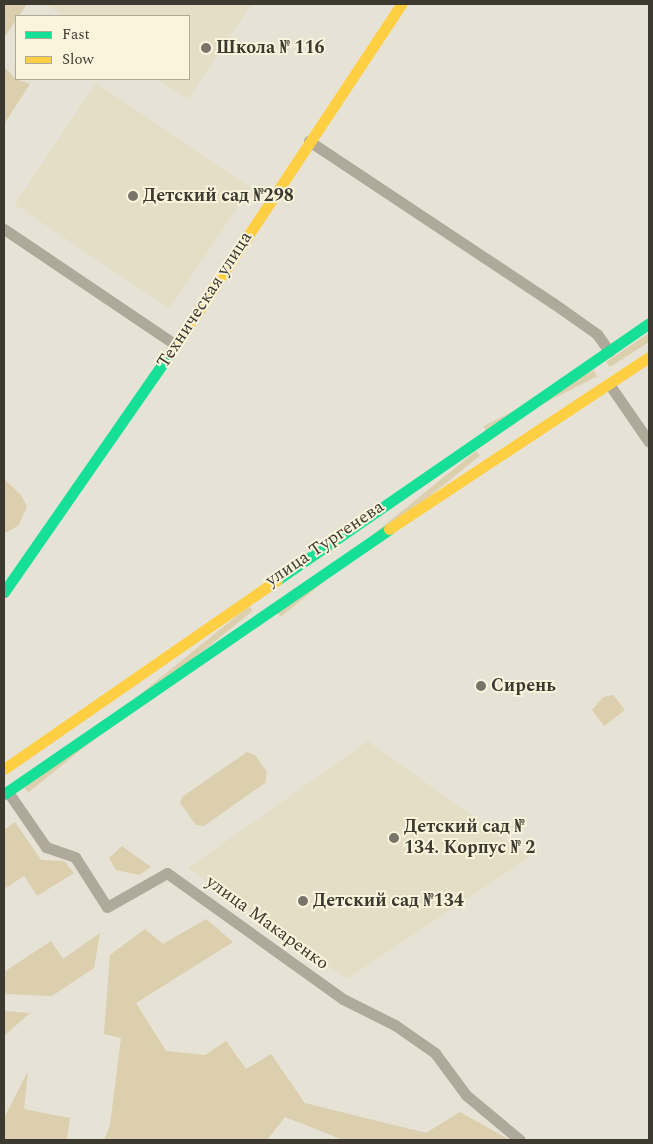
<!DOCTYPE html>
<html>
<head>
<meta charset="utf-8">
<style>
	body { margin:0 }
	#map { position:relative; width:653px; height:1144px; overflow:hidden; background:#e7e2d6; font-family:Spectral,serif }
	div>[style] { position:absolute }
	.built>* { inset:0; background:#e5dec7; transform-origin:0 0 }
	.green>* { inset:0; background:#dbcfad; transform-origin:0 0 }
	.street>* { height:11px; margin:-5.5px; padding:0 5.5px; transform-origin:5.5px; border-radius:5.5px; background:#afa99a }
	.fast>* { height:11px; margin:-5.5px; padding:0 5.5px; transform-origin:5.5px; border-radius:5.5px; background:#16e098 }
	.slow>* { height:11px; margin:-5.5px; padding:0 5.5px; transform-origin:5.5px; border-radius:5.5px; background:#ffcf43 }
	.dots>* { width:14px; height:14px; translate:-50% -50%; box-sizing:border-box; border:2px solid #fbf4dc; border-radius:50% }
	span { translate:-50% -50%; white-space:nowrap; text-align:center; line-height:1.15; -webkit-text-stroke:4px #fbf4dc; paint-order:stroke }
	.poi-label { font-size:18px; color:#3c3930; font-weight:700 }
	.left { translate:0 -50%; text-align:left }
	.street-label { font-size:18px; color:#3c3930 }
	.frame { position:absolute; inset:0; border:5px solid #3c3930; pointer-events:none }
	.legend { position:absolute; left:15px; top:15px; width:175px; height:65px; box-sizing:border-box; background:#fbf4dc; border:1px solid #afa997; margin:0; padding:6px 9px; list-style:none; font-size:15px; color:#3c3930 }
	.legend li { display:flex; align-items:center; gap:10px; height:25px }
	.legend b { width:25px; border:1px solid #afa997 }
</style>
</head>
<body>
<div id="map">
	<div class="built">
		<div style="clip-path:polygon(46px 4px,252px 4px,188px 99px,157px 79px,189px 79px,189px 16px,64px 16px)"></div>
		<div style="left:96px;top:83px;width:187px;height:146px;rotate:34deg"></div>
		<div style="clip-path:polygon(368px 741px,530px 857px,347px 979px,188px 868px)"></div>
	</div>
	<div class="green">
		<div style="clip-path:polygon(4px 4px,27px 4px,6px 35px,4px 33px)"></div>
		<div style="clip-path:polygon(4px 67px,16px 79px,30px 84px,4px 124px)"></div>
		<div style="clip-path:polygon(649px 333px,649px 342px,610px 367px,606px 362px)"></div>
		<div style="left:594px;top:370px;width:7px;height:124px;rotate:63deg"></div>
		<div style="left:476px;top:451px;width:6px;height:256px;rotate:51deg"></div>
		<div style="clip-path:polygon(4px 479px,21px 495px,27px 506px,19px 525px,4px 534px)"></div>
		<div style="left:249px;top:606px;width:6px;height:289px;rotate:51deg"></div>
		<div style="clip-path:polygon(613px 695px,625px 710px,604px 726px,592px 710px,603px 697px)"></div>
		<div style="clip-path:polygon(247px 752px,255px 755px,267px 772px,265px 783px,204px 826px,196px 825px,180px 803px,182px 797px)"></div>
		<div style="clip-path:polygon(15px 822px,41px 860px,64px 861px,74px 873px,37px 896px,24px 876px,4px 889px,4px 830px)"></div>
		<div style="clip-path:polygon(122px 846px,151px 867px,139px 875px,116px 870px,109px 858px)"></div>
		<div style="clip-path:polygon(206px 919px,233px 942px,136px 1003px,166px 1051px,205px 1055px,226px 1041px,246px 1069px,271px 1054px,305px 1103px,426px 1133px,460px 1112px,510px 1140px,343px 1140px,285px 1117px,267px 1140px,104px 1140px,110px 1125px,121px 1038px,104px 1034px,110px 955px,145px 929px,163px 944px)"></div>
		<div style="clip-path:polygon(100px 933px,94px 968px,52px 996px,4px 994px,4px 972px,51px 941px,63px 959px)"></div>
		<div style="clip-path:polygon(4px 1011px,30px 1013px,4px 1036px)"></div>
		<div style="clip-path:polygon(28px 1071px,24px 1109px,70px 1118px,67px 1140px,4px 1140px,4px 1118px)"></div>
	</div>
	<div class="street">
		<div style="left:309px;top:141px;width:293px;rotate:33.6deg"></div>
		<div style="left:553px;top:303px;width:54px;rotate:35.2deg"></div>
		<div style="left:597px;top:334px;width:21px;rotate:55deg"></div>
		<div style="left:4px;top:229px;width:207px;rotate:34deg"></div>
		<div style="left:609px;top:384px;width:70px;rotate:55.4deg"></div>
		<div style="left:8px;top:792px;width:67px;rotate:55.4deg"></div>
		<div style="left:46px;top:847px;width:31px;rotate:19deg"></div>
		<div style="left:75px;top:857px;width:59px;rotate:57.4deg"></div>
		<div style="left:107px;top:907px;width:69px;rotate:-29.5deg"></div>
		<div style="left:167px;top:873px;width:216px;rotate:35.6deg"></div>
		<div style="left:343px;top:999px;width:58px;rotate:26.6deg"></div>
		<div style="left:395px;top:1025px;width:49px;rotate:35deg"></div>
		<div style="left:435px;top:1053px;width:52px;rotate:53.6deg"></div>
		<div style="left:466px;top:1095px;width:70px;rotate:39.8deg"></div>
	</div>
	<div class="fast">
		<div style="left:277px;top:580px;width:452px;rotate:-34.6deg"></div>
		<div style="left:4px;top:592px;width:296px;rotate:-55.2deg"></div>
		<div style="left:4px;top:794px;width:467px;rotate:-34.5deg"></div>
	</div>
	<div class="slow">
		<div style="left:173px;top:349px;width:414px;rotate:-56.5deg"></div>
		<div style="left:389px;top:529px;width:312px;rotate:-33.5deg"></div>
		<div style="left:4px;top:769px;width:332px;rotate:-34.7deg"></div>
	</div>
	<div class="dots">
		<div style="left:206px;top:48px;background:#78746a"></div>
		<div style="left:133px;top:196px;background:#78746a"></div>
		<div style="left:481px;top:686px;background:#78746a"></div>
		<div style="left:394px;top:838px;background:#78746a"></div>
		<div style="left:303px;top:901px;background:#78746a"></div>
	</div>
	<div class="poi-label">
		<span class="left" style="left:216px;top:48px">Школа № 116</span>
		<span class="left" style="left:143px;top:196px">Детский сад №298</span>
		<span class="left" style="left:491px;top:686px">Сирень</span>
		<span class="left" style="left:404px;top:838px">Детский сад №<br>134. Корпус № 2</span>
		<span class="left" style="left:313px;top:901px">Детский сад №134</span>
	</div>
	<div class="street-label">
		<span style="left:205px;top:300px;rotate:-57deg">Техническая улица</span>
		<span style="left:325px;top:544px;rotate:-34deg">улица Тургенева</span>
		<span style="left:267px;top:923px;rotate:36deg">улица Макаренко</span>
	</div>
	<div class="frame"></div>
	<ul class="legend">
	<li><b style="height:6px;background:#16e098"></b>Fast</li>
	<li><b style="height:6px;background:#ffcf43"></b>Slow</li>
	</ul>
</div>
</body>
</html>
